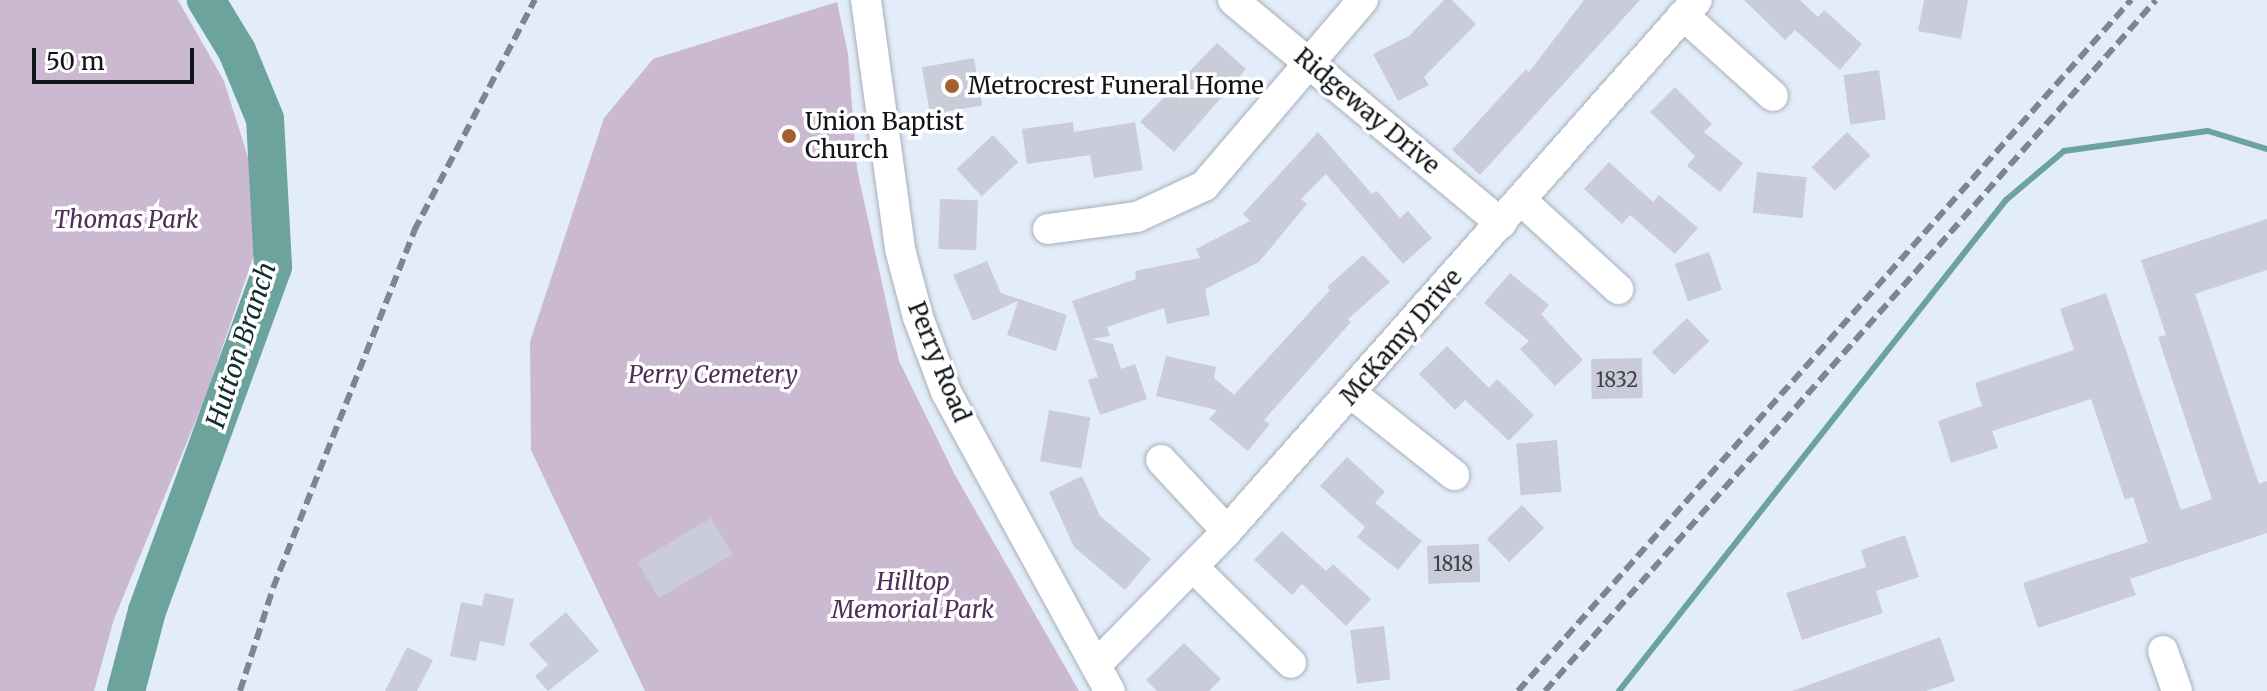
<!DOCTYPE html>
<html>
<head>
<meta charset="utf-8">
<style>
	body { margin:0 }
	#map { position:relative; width:2267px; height:691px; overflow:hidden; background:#e3edf9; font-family:Merriweather,serif }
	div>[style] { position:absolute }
	.green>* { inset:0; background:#cab9d0 }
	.stream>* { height:6px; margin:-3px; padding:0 3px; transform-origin:3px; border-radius:3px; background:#6ca39d }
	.river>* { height:38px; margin:-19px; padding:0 19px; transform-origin:19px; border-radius:19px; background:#6ca39d }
	.building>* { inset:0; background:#cbccda; transform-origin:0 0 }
	.roads { filter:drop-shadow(0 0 2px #a6afbb) drop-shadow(0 0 2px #a6afbb) }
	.minor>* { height:30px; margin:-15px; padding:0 15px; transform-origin:15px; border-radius:15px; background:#fff }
	.rail>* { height:6px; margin-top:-3px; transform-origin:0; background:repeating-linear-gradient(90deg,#7e858d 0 12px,transparent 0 18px) }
	.dots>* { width:22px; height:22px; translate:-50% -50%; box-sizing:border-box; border:4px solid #fff; border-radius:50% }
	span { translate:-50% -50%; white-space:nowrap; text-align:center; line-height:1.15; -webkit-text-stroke:7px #fff; paint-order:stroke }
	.number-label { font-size:20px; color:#404349 }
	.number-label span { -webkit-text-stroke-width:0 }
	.poi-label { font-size:24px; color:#111519 }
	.left { translate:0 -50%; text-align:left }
	.street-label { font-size:24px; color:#111519 }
	.park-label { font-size:24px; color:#502d5b; font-style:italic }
	.water-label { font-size:26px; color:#122f2d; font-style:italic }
	.scale { position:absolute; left:32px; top:48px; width:162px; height:36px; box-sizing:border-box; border:4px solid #111519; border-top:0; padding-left:10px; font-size:24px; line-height:28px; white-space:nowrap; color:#111519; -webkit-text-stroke:6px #fff; paint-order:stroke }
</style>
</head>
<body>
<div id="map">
	<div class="green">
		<div style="clip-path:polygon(0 0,178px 0,224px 81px,252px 170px,255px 252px,205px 398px,114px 619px,94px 691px,0 691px)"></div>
		<div style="clip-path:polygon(837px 2px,848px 54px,857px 169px,899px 361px,955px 475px,1079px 691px,645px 691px,531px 450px,530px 342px,604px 118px,653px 59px)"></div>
	</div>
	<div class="stream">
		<div style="left:1619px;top:691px;width:625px;rotate:-51.76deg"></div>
		<div style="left:2006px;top:200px;width:76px;rotate:-40.2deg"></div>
		<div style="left:2064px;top:151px;width:145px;rotate:-7.9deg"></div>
		<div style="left:2208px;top:131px;width:62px;rotate:17deg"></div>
	</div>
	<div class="river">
		<div style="left:126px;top:691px;width:83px;rotate:-75.3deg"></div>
		<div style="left:147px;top:611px;width:367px;rotate:-69.9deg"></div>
		<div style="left:273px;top:266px;width:147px;rotate:-93.1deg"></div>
		<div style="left:265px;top:119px;width:74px;rotate:-112.4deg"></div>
		<div style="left:237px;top:51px;width:60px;rotate:-121.3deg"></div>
	</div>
	<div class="building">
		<div style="clip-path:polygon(1444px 0,1452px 0,1476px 24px,1424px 77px,1429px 85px,1398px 101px,1373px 54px,1409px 36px)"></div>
		<div style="clip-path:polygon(1584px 0,1640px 0,1480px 175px,1452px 150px,1526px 69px,1529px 72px)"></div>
		<div style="clip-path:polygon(1744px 0,1800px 0,1818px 17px,1824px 10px,1862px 44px,1840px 70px,1795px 30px,1785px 40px)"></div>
		<div style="clip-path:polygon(1924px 0,1968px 0,1961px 39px,1918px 31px)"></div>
		<div style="clip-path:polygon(1217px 43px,1246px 69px,1174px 152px,1140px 122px)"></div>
		<div style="left:974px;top:58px;width:48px;height:53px;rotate:80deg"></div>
		<div style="left:1879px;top:70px;width:50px;height:36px;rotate:82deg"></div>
		<div style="clip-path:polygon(1675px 87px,1712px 124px,1704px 132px,1743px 163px,1720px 192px,1687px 166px,1695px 156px,1650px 112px)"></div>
		<div style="clip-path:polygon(1073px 122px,1074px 132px,1135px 122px,1143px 170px,1094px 178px,1090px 155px,1027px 164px,1022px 129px)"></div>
		<div style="clip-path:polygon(1318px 132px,1372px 194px,1377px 191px,1400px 218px,1408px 211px,1432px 238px,1403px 264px,1326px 174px,1301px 199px,1307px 204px,1259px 262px,1205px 289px,1210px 315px,1167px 324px,1164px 308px,1107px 327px,1110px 336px,1092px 339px,1113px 344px,1121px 369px,1135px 364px,1147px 399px,1100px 415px,1088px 380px,1098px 377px,1072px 301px,1136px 279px,1135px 271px,1200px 258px,1196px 249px,1250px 221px,1243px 214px)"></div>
		<div style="left:1847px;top:132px;width:33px;height:50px;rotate:45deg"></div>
		<div style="left:993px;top:135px;width:37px;height:50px;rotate:47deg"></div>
		<div style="clip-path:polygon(1609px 162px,1653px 202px,1659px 195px,1698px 228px,1675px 254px,1630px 215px,1622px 224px,1584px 189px)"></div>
		<div style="left:1757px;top:172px;width:50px;height:41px;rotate:6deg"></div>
		<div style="left:940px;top:199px;width:38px;height:50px;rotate:2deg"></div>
		<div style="clip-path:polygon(2267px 219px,2267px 270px,2195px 294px,2259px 484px,2267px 481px,2267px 533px,2130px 579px,2136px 595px,2038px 628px,2023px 583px,2148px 542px,2133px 497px,2125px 500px,2091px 399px,1992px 431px,1998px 448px,1951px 463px,1938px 421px,1982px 406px,1975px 383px,2074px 350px,2060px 309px,2106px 293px,2181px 510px,2212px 499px,2158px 337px,2166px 335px,2141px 260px)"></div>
		<div style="left:1709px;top:252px;width:40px;height:36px;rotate:71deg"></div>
		<div style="clip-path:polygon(1363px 255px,1390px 282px,1348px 319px,1351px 322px,1264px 420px,1270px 424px,1248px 451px,1209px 419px,1217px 410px,1156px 396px,1166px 356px,1216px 367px,1214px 378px,1234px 395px,1330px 290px,1327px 287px)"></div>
		<div style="clip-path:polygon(987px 261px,1001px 293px,1067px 315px,1056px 351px,1007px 335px,1018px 301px,973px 321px,953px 275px)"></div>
		<div style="clip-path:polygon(1510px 273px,1549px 305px,1541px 314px,1583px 360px,1555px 386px,1520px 349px,1529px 341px,1484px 303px)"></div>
		<div style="left:1687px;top:318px;width:32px;height:49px;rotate:46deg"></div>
		<div style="clip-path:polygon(1447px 346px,1489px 388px,1497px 379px,1534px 415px,1509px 441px,1465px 400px,1455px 410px,1419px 374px)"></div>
		<div style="left:1642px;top:358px;width:40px;height:51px;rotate:89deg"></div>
		<div style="left:1049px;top:410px;width:42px;height:52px;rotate:10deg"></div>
		<div style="left:1557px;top:440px;width:52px;height:41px;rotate:85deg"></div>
		<div style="clip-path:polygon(1347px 457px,1385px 492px,1375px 503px,1422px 541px,1398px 570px,1357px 537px,1365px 527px,1320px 486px)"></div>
		<div style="clip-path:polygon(1082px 476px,1100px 516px,1151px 559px,1125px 590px,1074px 547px,1049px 492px)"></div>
		<div style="left:1522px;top:505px;width:32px;height:49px;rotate:46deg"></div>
		<div style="left:711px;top:518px;width:42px;height:86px;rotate:59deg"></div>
		<div style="clip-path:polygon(1282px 531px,1326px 571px,1333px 564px,1371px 599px,1346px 626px,1302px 584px,1292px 595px,1254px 560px)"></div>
		<div style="clip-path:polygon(1905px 535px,1919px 577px,1876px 591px,1883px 613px,1802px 640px,1786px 593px,1866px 567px,1861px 550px)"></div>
		<div style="left:1479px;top:544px;width:38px;height:52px;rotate:88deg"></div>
		<div style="clip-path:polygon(485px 593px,514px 599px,504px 646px,480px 641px,476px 661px,450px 656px,461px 602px,482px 606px)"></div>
		<div style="clip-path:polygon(566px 612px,599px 651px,548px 691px,535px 676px,548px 665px,529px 644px)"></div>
		<div style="left:1384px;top:626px;width:54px;height:34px;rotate:83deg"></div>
		<div style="clip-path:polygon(1940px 637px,1955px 681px,1926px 691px,1792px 691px)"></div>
		<div style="clip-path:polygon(1184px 643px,1221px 679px,1209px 691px,1157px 691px,1146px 680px)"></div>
		<div style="clip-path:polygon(407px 647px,433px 660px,417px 691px,385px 691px)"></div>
	</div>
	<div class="roads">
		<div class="minor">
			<div style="left:866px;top:0;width:251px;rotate:82.2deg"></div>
			<div style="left:900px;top:249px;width:70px;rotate:75.2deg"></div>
			<div style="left:918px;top:317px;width:80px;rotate:69.5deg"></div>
			<div style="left:946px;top:392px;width:341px;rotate:61.3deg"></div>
			<div style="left:1233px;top:0;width:349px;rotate:39.8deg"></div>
			<div style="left:1683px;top:15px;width:121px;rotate:42deg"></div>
			<div style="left:1521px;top:200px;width:132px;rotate:42.5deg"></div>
			<div style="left:1048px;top:229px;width:90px;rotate:-7.7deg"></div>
			<div style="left:1137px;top:217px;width:74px;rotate:-24.8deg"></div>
			<div style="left:1204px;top:186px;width:245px;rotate:-49.5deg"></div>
			<div style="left:1351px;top:393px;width:132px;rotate:38.5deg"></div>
			<div style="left:1161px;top:460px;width:97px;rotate:47.1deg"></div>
			<div style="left:1193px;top:567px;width:137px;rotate:44.4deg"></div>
			<div style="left:2163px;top:651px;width:42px;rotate:70.7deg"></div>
			<div style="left:1096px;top:665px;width:187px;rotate:-45.6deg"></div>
			<div style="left:1227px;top:531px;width:709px;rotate:-48.49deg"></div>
		</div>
	</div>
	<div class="rail">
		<div style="left:240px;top:691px;width:108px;rotate:-72.2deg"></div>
		<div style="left:273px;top:588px;width:384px;rotate:-68.4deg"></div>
		<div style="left:414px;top:231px;width:261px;rotate:-62.4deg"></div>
		<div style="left:1518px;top:691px;width:924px;rotate:-48.42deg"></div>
		<div style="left:1545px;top:691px;width:922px;rotate:-48.52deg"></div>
	</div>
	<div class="dots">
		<div style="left:952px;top:86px;background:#a3602e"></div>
		<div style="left:789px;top:136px;background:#a3602e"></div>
	</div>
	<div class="number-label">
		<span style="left:1617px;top:379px">1832</span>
		<span style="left:1453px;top:563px">1818</span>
	</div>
	<div class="poi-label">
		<span class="left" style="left:968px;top:86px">Metrocrest Funeral Home</span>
		<span class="left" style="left:805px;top:136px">Union Baptist<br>Church</span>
	</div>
	<div class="street-label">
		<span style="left:1367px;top:111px;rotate:40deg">Ridgeway Drive</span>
		<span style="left:1401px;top:337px;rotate:-49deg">McKamy Drive</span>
		<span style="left:939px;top:362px;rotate:68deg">Perry Road</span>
	</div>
	<div class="park-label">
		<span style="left:126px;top:220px">Thomas Park</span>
		<span style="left:713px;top:375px">Perry Cemetery</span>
		<span style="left:913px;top:596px">Hilltop<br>Memorial Park</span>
	</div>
	<div class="water-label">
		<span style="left:241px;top:345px;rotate:-72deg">Hutton Branch</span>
	</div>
	<div class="scale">50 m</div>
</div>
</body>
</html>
